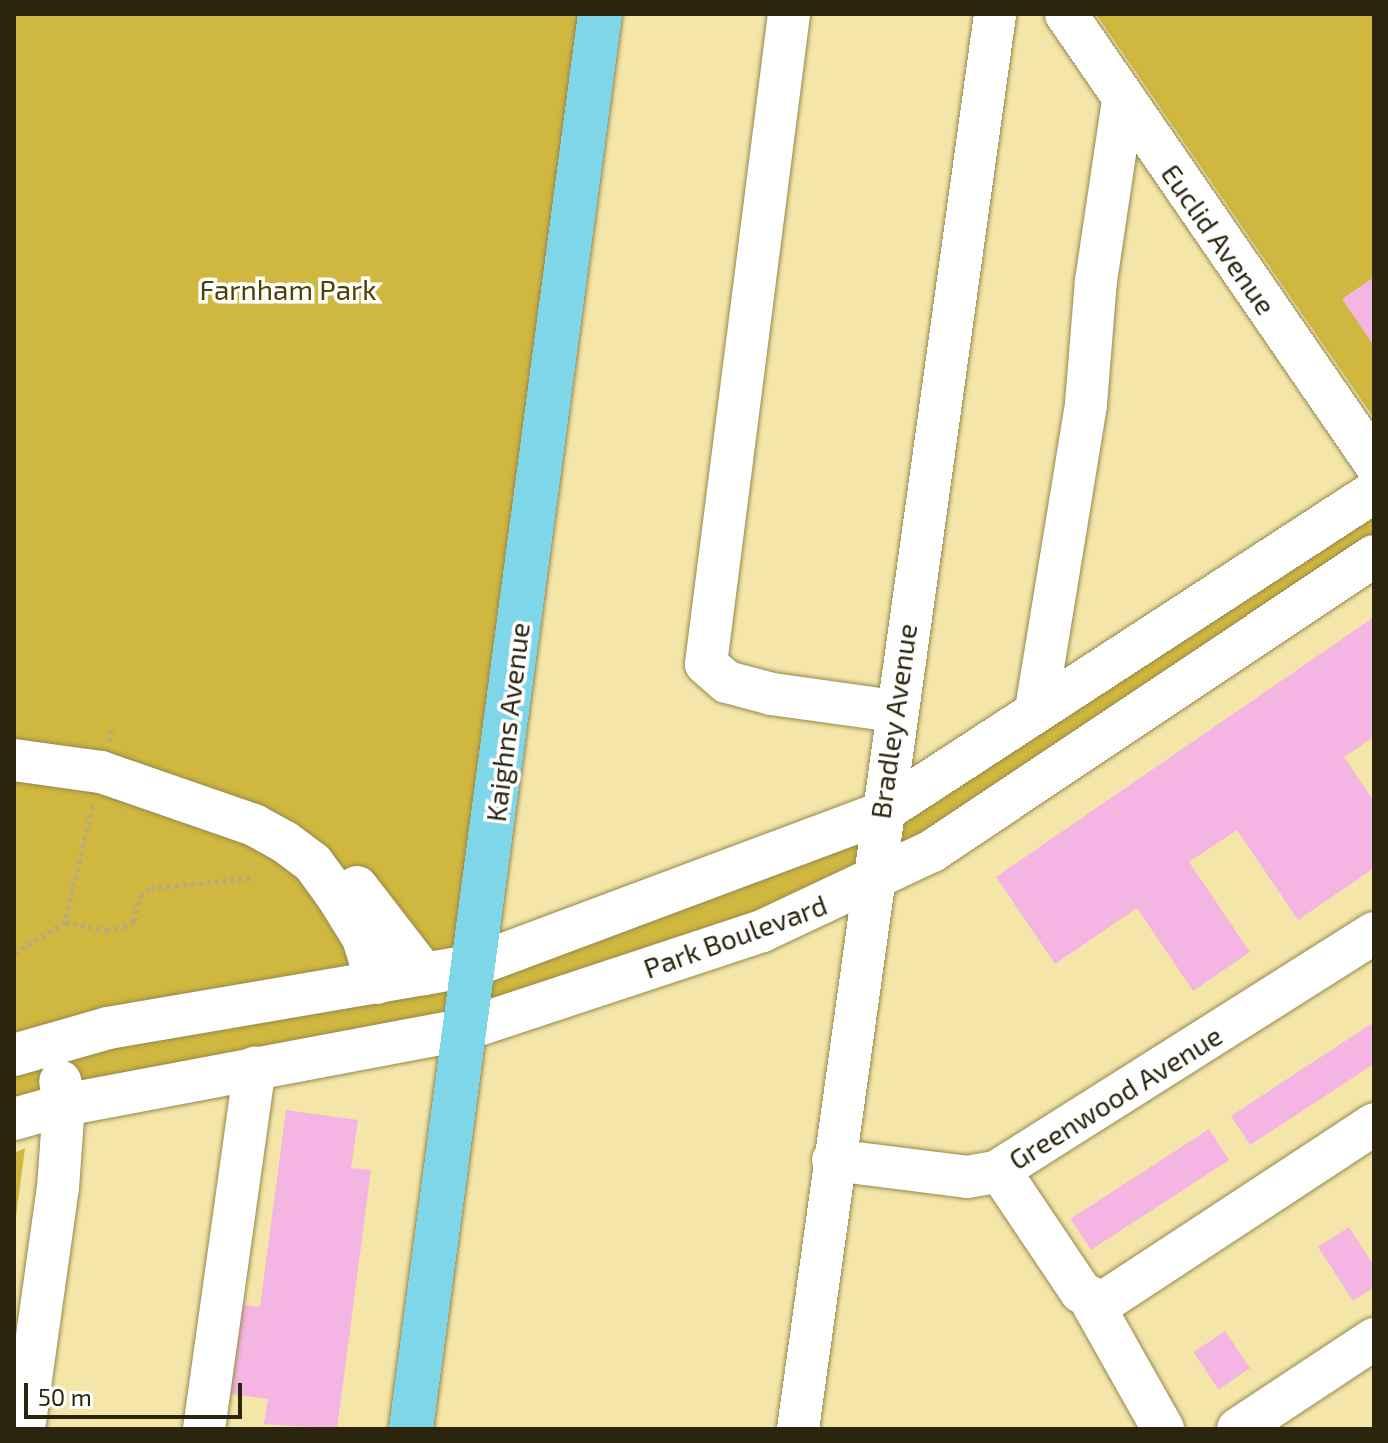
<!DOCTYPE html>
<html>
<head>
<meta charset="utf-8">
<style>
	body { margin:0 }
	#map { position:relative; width:1388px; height:1443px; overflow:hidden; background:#f4e6a9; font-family:"Exo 2",sans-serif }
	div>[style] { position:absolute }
	.green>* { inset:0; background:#d0b73f }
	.building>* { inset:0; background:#f5b5e3; transform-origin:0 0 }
	.path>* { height:5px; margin-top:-2.5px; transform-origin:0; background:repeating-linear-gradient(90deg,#b6ab79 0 4px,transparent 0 8px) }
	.roads { filter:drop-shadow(0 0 2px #95884e) drop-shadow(0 0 2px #95884e) }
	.minor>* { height:42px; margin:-21px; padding:0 21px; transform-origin:21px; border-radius:21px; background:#fff }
	.major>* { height:44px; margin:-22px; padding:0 22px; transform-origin:22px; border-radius:22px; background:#7fd6e9 }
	span { translate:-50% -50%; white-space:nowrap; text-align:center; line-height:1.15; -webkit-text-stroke:7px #fff; paint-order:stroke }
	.street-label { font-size:28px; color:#2a250c }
	.park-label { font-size:28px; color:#4c4002 }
	.frame { position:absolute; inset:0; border:16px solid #2a250c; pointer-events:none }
	.scale { position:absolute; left:24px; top:1383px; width:218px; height:36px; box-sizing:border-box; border:4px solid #2a250c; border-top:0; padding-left:10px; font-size:24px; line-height:28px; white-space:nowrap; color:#2a250c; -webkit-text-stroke:6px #fff; paint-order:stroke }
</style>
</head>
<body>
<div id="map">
	<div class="green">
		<div style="clip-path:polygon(14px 14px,600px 14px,475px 964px,881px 813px,1374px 492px,1374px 556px,932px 851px,466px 1029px,14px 1119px)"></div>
		<div style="clip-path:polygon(1096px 14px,1374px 14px,1374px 418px,1285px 289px)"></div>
		<div style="clip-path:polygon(25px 1148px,14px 1231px,14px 1153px)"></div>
	</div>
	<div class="building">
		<div style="clip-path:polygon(1374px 277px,1374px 346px,1342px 299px)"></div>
		<div style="clip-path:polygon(1374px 617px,1374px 737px,1344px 757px,1374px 801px,1374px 868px,1298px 920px,1237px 830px,1189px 862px,1250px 952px,1193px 991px,1137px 908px,1055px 964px,996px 877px)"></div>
		<div style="clip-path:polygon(1374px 1022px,1374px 1064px,1250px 1145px,1231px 1116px)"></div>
		<div style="clip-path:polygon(286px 1110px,358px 1120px,351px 1168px,371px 1170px,337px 1429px,264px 1424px,268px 1399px,226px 1393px,238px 1304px,260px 1307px)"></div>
		<div style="left:1209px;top:1129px;width:37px;height:165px;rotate:57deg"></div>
		<div style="clip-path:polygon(1349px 1227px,1374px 1266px,1374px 1287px,1353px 1301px,1318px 1247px)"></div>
		<div style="left:1225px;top:1331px;width:45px;height:38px;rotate:56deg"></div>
	</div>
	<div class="path">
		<div style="left:109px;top:741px;width:15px;rotate:-79deg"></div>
		<div style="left:93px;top:805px;width:120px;rotate:103.5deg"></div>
		<div style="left:65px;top:922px;width:42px;rotate:11deg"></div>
		<div style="left:106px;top:930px;width:18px;rotate:-9deg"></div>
		<div style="left:124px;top:927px;width:12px;rotate:-31deg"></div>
		<div style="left:134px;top:921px;width:26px;rotate:-77deg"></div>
		<div style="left:140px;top:896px;width:14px;rotate:-36deg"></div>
		<div style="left:151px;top:888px;width:100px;rotate:-5.7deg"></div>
		<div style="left:14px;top:953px;width:60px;rotate:-31.3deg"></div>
	</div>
	<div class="roads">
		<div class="minor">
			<div style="left:789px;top:14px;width:655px;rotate:97.28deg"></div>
			<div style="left:706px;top:664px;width:28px;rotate:41deg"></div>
			<div style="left:727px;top:682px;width:47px;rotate:14.9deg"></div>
			<div style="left:772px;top:694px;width:124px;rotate:7.9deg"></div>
			<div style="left:1066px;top:14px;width:544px;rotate:55.49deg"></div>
			<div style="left:1036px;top:710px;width:310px;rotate:-80.7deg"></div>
			<div style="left:1086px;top:404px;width:123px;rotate:-85.4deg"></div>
			<div style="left:1096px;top:281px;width:183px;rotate:-81.5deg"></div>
			<div style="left:14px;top:760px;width:88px;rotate:7.9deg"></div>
			<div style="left:101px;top:772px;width:162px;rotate:19.1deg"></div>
			<div style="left:254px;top:825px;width:35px;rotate:29deg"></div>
			<div style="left:285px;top:842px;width:35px;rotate:37deg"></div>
			<div style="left:313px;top:863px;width:41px;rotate:54deg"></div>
			<div style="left:337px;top:896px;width:49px;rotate:58.2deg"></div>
			<div style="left:363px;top:938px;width:47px;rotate:72.7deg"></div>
			<div style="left:357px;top:887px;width:110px;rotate:52.4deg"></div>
			<div style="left:14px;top:1055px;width:98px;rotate:-16deg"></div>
			<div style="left:108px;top:1028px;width:372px;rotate:-9.7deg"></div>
			<div style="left:475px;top:965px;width:434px;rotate:-20.5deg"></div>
			<div style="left:881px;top:813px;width:588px;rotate:-33.07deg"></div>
			<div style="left:14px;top:1119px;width:52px;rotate:-15.6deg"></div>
			<div style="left:64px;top:1105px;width:409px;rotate:-10.7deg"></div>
			<div style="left:466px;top:1029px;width:312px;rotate:-18.3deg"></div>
			<div style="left:762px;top:931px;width:188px;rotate:-25.2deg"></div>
			<div style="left:932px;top:851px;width:531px;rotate:-33.72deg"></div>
			<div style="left:833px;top:1160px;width:135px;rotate:7.2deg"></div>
			<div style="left:967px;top:1177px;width:29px;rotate:-10deg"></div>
			<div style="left:996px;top:1172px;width:447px;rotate:-32.3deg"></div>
			<div style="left:999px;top:1170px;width:147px;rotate:56.1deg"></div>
			<div style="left:1081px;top:1292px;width:24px;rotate:28deg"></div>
			<div style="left:1102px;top:1303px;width:326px;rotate:-33.3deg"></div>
			<div style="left:1091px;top:1301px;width:147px;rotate:60.6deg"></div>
			<div style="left:24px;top:1429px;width:243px;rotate:-82deg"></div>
			<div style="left:58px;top:1188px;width:83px;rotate:-85.9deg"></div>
			<div style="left:64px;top:1105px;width:24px;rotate:-99deg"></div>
			<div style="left:204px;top:1429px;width:365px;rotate:-82deg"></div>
			<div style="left:798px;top:1429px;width:1429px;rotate:-82.07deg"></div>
			<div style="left:1238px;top:1429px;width:163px;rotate:-33.5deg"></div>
		</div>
		<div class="major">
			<div style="left:411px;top:1429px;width:1428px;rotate:-82.39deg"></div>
		</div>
	</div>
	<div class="street-label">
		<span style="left:1219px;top:239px;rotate:55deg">Euclid Avenue</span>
		<span style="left:893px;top:721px;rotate:-82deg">Bradley Avenue</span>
		<span style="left:507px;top:722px;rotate:-83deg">Kaighns Avenue</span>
		<span style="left:735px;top:936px;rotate:-20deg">Park Boulevard</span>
		<span style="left:1115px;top:1097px;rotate:-32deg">Greenwood Avenue</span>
	</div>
	<div class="park-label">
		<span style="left:288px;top:289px">Farnham Park</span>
	</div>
	<div class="frame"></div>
	<div class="scale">50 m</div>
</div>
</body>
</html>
